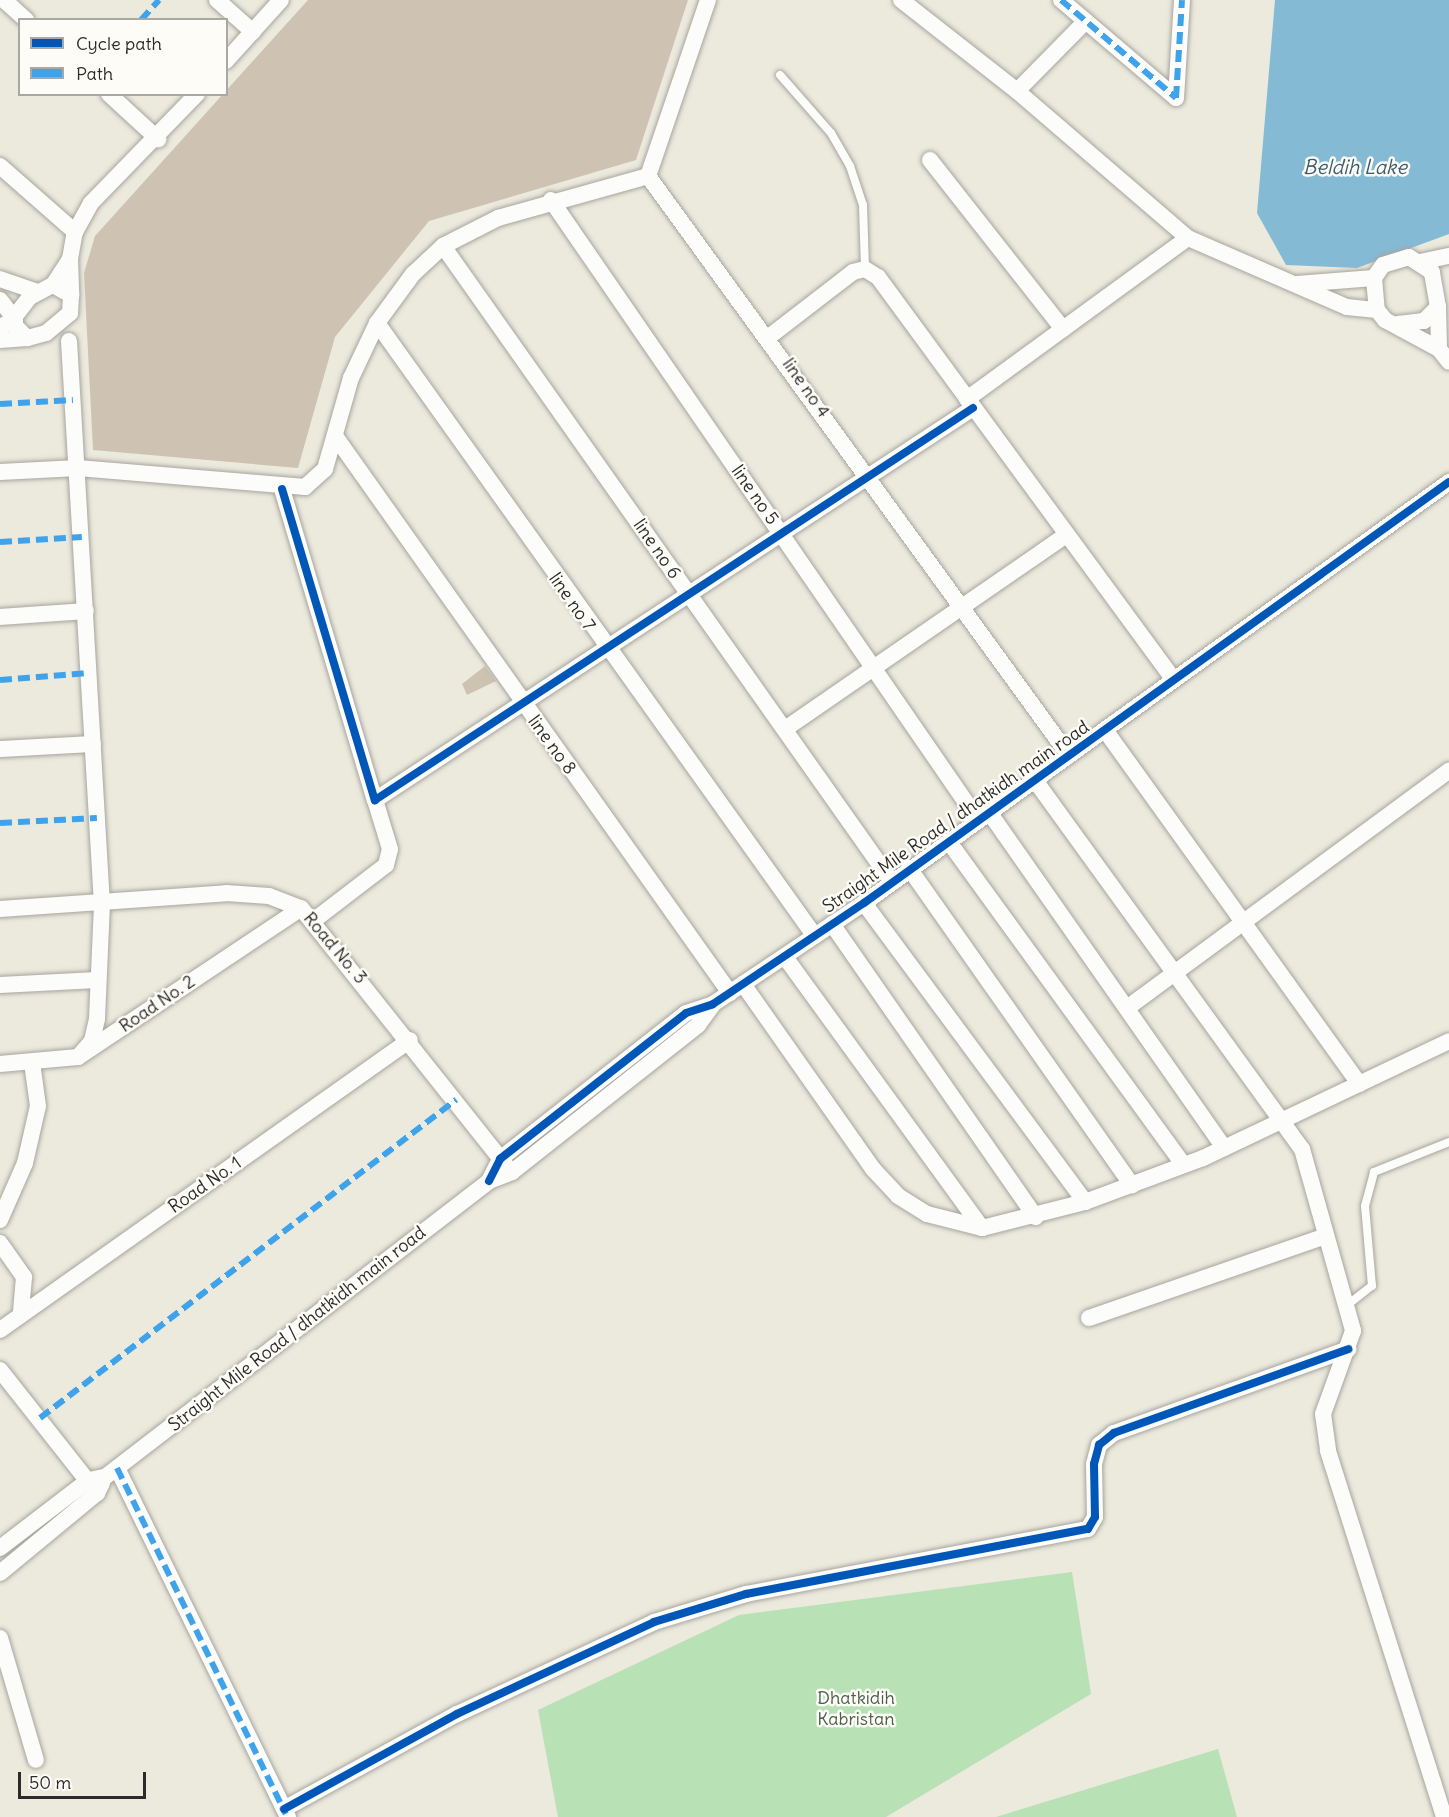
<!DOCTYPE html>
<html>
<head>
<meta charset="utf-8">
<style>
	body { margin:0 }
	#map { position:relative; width:1449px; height:1817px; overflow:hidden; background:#ece9dd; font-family:Delius,sans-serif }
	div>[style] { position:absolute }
	.green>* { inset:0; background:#b8e1b6 }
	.water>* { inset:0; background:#85bad5 }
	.building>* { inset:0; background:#cec3b3 }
	.roads { filter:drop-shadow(0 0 2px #a7a59e) drop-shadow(0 0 2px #a7a59e) }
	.lane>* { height:8px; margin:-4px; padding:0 4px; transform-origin:4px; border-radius:4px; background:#fcfcfa }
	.street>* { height:16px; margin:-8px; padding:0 8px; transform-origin:8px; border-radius:8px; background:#fcfcfa }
	.quiet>* { height:6px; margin-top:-3px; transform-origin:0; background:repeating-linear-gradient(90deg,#3ea3eb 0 12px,transparent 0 18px) }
	.cycleway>* { height:8px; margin:-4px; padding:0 4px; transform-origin:4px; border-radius:4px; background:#0057b8 }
	span { translate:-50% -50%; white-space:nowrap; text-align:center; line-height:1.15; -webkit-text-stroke:5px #fdfcf7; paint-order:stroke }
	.street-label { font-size:18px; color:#2b2b2b }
	.park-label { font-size:18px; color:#49604b }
	.water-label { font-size:20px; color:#3d5c6e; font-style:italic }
	.legend { position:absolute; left:18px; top:18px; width:210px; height:78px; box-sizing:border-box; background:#fdfcf7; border:2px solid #a9a8a5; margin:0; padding:8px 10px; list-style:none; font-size:18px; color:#2b2b2b }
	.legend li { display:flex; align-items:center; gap:12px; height:30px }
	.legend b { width:30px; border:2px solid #a9a8a5 }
	.scale { position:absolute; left:18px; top:1772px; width:128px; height:27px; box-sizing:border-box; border:3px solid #2b2b2b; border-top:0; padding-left:8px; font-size:18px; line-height:21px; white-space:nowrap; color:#2b2b2b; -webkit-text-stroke:4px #fdfcf7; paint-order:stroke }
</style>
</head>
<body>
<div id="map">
	<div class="green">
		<div style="clip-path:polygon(1072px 1572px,1091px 1694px,886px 1817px,558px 1817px,538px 1710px,739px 1615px)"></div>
		<div style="clip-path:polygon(1218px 1749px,1237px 1817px,996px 1817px)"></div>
	</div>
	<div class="water">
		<div style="clip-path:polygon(1275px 0,1449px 0,1449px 234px,1357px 268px,1286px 265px,1257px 213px)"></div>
	</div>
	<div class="building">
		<div style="clip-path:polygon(308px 0,688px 0,636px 160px,429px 221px,335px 337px,298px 468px,93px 450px,84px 273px,95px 236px)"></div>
		<div style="clip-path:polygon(485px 666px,496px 681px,467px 695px,462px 684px)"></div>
	</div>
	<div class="roads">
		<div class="lane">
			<div style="left:780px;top:75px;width:77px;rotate:48.7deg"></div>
			<div style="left:831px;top:133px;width:38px;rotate:60deg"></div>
			<div style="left:850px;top:166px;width:41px;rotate:71.6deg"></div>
			<div style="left:863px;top:205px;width:64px;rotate:88.2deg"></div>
			<div style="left:1346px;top:1306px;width:33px;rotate:-38deg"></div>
			<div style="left:1372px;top:1286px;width:80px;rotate:-95deg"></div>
			<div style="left:1365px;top:1206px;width:35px;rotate:-75deg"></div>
			<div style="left:1374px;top:1172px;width:81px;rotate:-21.8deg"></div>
		</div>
		<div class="street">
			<div style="left:4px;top:0;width:30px;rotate:42deg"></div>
			<div style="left:217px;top:0;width:48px;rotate:41.6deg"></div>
			<div style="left:708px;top:0;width:186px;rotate:108.8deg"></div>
			<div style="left:648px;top:176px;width:714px;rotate:54deg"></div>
			<div style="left:901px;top:0;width:147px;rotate:38.1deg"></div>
			<div style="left:1017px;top:91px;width:225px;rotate:40.7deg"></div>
			<div style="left:1188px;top:238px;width:173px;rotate:23.5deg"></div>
			<div style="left:1347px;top:307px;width:30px;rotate:6deg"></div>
			<div style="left:1061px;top:0;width:151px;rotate:40.4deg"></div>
			<div style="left:1176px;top:98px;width:98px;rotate:-86.5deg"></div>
			<div style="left:226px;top:61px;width:82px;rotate:-48deg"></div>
			<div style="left:1017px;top:91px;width:98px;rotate:-45.4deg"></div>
			<div style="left:109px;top:94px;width:67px;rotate:42.6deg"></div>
			<div style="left:930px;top:160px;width:215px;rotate:51.8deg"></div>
			<div style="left:0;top:166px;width:100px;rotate:41.3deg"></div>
			<div style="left:551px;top:200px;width:753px;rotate:55.44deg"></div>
			<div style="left:443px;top:246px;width:779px;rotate:54.78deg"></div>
			<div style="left:70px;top:259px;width:27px;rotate:-80deg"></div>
			<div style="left:75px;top:232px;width:33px;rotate:-61deg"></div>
			<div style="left:91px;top:203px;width:152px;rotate:-45.8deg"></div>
			<div style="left:1420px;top:262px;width:30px;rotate:-12deg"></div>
			<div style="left:0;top:279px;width:39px;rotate:19deg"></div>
			<div style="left:1297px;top:284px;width:77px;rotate:-4.5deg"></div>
			<div style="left:53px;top:285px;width:21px;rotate:29deg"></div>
			<div style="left:71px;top:295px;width:18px;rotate:93deg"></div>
			<div style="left:70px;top:313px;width:31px;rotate:140deg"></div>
			<div style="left:46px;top:333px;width:20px;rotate:165deg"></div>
			<div style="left:27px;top:338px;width:17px;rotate:-135deg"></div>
			<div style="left:15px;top:326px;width:10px;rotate:-90deg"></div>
			<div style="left:15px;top:316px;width:24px;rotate:-52deg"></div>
			<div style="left:30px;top:297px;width:26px;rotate:-28deg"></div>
			<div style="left:53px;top:285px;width:31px;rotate:-57deg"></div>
			<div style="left:70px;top:259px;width:36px;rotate:88deg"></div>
			<div style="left:0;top:300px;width:24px;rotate:52deg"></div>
			<div style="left:15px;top:319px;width:17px;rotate:152deg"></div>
			<div style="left:1438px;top:307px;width:42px;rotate:88.6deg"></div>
			<div style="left:377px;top:323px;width:752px;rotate:54.47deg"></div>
			<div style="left:1398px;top:324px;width:26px;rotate:-7deg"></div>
			<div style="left:1424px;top:321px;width:20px;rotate:-45deg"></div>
			<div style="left:1438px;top:307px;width:36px;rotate:-100deg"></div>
			<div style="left:1432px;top:272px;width:27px;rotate:-147deg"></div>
			<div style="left:1409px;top:257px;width:27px;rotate:163deg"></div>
			<div style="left:1383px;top:265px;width:16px;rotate:125deg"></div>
			<div style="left:1374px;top:278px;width:32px;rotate:85deg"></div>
			<div style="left:1377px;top:310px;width:13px;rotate:51deg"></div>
			<div style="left:1385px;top:320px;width:61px;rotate:28.2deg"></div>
			<div style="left:1439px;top:349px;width:16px;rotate:52deg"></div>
			<div style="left:770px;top:336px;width:105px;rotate:-37.6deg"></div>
			<div style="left:853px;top:272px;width:12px;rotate:-14deg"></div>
			<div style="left:865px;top:269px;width:15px;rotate:32deg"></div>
			<div style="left:878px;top:277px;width:495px;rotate:53.7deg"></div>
			<div style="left:0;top:340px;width:27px;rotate:-4deg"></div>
			<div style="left:69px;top:341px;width:564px;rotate:86.65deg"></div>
			<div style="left:102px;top:904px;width:115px;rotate:92.5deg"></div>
			<div style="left:97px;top:1019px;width:23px;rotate:103deg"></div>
			<div style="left:92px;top:1041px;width:21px;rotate:131deg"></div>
			<div style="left:967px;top:399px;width:273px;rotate:-36.1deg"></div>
			<div style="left:335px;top:436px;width:683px;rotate:54.66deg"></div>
			<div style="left:0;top:472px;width:78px;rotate:-2.9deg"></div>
			<div style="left:78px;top:468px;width:228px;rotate:4.8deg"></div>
			<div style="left:305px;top:487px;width:27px;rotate:-42deg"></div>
			<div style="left:325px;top:469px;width:95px;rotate:-74.1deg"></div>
			<div style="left:351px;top:378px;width:61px;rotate:-64.7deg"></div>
			<div style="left:377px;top:323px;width:61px;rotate:-53.7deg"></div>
			<div style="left:413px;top:274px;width:41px;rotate:-43deg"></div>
			<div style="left:443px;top:246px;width:62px;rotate:-27deg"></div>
			<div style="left:498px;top:218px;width:156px;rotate:-15.6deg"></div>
			<div style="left:282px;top:489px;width:325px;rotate:73.4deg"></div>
			<div style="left:375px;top:800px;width:715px;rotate:-33.25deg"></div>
			<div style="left:0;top:617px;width:86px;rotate:-4deg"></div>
			<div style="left:785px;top:729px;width:340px;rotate:-34.6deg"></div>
			<div style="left:1105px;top:730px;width:436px;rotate:54.3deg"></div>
			<div style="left:0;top:749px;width:93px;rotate:-3.1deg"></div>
			<div style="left:1034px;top:779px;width:457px;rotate:54.1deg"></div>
			<div style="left:1302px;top:1149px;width:189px;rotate:74.3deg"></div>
			<div style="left:1353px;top:1331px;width:88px;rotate:109.9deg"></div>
			<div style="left:1323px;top:1414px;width:37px;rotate:82deg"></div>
			<div style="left:1328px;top:1451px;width:384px;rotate:72.4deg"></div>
			<div style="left:989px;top:812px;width:410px;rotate:55deg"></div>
			<div style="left:949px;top:842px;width:399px;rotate:54deg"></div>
			<div style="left:909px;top:868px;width:388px;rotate:54.9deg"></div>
			<div style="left:864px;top:903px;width:372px;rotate:53.5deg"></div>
			<div style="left:0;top:909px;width:227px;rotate:-4deg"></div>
			<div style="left:226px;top:893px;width:43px;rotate:4deg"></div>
			<div style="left:269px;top:896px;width:34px;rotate:21deg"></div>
			<div style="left:301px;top:908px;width:331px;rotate:51.5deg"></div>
			<div style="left:313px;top:921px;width:92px;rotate:-37.5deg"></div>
			<div style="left:386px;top:865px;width:16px;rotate:-76deg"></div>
			<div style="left:390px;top:849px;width:51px;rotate:-107deg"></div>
			<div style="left:832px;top:924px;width:357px;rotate:55.2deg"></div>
			<div style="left:785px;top:957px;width:335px;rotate:54deg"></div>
			<div style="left:743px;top:984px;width:226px;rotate:54.9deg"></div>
			<div style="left:873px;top:1169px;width:37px;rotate:47deg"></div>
			<div style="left:898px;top:1196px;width:34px;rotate:32deg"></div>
			<div style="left:927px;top:1214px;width:57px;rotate:14.3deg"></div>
			<div style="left:982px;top:1228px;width:106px;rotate:-14.2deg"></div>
			<div style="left:1085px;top:1202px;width:126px;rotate:-20.4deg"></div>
			<div style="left:1203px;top:1158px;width:272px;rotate:-25.4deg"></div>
			<div style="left:0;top:985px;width:97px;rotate:-3deg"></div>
			<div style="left:1127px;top:1008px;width:400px;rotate:-36.4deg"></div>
			<div style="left:0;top:1064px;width:78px;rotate:-5.1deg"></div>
			<div style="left:78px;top:1057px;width:268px;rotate:-33.7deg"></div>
			<div style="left:489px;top:1181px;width:25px;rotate:-63deg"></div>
			<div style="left:500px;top:1159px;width:236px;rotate:-38.1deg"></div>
			<div style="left:686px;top:1013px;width:28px;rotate:-18deg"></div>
			<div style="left:713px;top:1004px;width:182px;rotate:-33.8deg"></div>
			<div style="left:864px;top:903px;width:721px;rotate:-35.74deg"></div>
			<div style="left:0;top:1220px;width:62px;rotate:-66.3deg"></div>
			<div style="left:25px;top:1163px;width:58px;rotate:-77.2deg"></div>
			<div style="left:38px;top:1106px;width:43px;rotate:-97.9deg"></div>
			<div style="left:0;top:1243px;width:42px;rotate:54.8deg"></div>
			<div style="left:24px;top:1277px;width:38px;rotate:95deg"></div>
			<div style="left:1089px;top:1318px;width:251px;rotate:-19.1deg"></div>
			<div style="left:0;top:1330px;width:502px;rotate:-35.27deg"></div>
			<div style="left:0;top:1370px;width:157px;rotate:51.7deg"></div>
			<div style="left:117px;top:1468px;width:389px;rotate:63.9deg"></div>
			<div style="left:0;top:1548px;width:112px;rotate:-37.4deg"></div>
			<div style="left:89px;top:1480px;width:16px;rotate:-11deg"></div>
			<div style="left:105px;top:1477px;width:485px;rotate:-37.6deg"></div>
			<div style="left:489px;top:1181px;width:25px;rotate:-21deg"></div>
			<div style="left:512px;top:1172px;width:237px;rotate:-38.3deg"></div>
			<div style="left:698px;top:1025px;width:26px;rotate:-54deg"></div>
			<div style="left:0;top:1573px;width:126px;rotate:-39.5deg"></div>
			<div style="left:97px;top:1493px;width:11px;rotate:-63deg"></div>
			<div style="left:0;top:1638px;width:127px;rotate:73.6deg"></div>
			<div style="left:284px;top:1809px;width:197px;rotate:-28.8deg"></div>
			<div style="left:457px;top:1714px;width:217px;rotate:-25deg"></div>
			<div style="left:654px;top:1622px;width:96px;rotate:-16.9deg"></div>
			<div style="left:746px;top:1594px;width:348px;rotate:-10.8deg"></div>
			<div style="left:1088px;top:1529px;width:14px;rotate:-60deg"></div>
			<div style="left:1095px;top:1517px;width:53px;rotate:-91.1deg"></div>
			<div style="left:1094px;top:1464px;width:20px;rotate:-75deg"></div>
			<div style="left:1099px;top:1445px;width:19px;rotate:-39deg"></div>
			<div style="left:1114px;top:1433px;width:249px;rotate:-19.7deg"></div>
		</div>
	</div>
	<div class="quiet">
		<div style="left:1061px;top:0;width:151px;rotate:40.4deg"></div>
		<div style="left:1176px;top:98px;width:98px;rotate:-86.5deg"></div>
		<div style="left:141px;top:20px;width:27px;rotate:-48deg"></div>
		<div style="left:0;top:404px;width:73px;rotate:-3.1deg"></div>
		<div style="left:0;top:542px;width:82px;rotate:-3.5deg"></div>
		<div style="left:0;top:680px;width:89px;rotate:-4.5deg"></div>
		<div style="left:0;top:823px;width:97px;rotate:-3deg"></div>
		<div style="left:40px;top:1418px;width:524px;rotate:-37.4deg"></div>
		<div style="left:117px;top:1468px;width:385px;rotate:64deg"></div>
	</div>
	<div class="cycleway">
		<div style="left:282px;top:489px;width:325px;rotate:73.4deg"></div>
		<div style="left:375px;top:800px;width:715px;rotate:-33.25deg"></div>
		<div style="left:489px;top:1181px;width:25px;rotate:-63deg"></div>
		<div style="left:500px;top:1159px;width:236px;rotate:-38.1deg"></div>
		<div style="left:686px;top:1013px;width:28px;rotate:-18deg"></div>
		<div style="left:713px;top:1004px;width:182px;rotate:-33.8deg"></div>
		<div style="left:864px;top:903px;width:721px;rotate:-35.74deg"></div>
		<div style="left:284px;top:1809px;width:197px;rotate:-28.8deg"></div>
		<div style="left:457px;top:1714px;width:217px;rotate:-25deg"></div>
		<div style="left:654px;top:1622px;width:96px;rotate:-16.9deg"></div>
		<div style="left:746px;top:1594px;width:348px;rotate:-10.8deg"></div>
		<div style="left:1088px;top:1529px;width:14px;rotate:-60deg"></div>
		<div style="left:1095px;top:1517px;width:53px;rotate:-91.1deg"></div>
		<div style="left:1094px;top:1464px;width:20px;rotate:-75deg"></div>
		<div style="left:1099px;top:1445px;width:19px;rotate:-39deg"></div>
		<div style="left:1114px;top:1433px;width:249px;rotate:-19.7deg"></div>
	</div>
	<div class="street-label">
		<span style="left:806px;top:388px;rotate:55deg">line no 4</span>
		<span style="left:755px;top:495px;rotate:55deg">line no 5</span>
		<span style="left:657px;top:549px;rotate:55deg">line no 6</span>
		<span style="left:572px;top:602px;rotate:55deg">line no 7</span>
		<span style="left:552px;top:745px;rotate:54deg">line no 8</span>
		<span style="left:956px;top:817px;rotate:-35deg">Straight Mile Road / dhatkidh main road</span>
		<span style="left:335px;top:948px;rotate:50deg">Road No. 3</span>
		<span style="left:157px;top:1004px;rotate:-34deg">Road No. 2</span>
		<span style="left:205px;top:1185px;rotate:-35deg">Road No. 1</span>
		<span style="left:297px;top:1329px;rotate:-38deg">Straight Mile Road / dhatkidh main road</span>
	</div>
	<div class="park-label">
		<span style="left:856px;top:1709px">Dhatkidih<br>Kabristan</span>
	</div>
	<div class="water-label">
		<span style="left:1355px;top:166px">Beldih Lake</span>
	</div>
	<ul class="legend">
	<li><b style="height:8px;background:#0057b8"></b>Cycle path</li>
	<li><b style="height:8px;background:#3ea3eb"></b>Path</li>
	</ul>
	<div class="scale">50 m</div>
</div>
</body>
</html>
